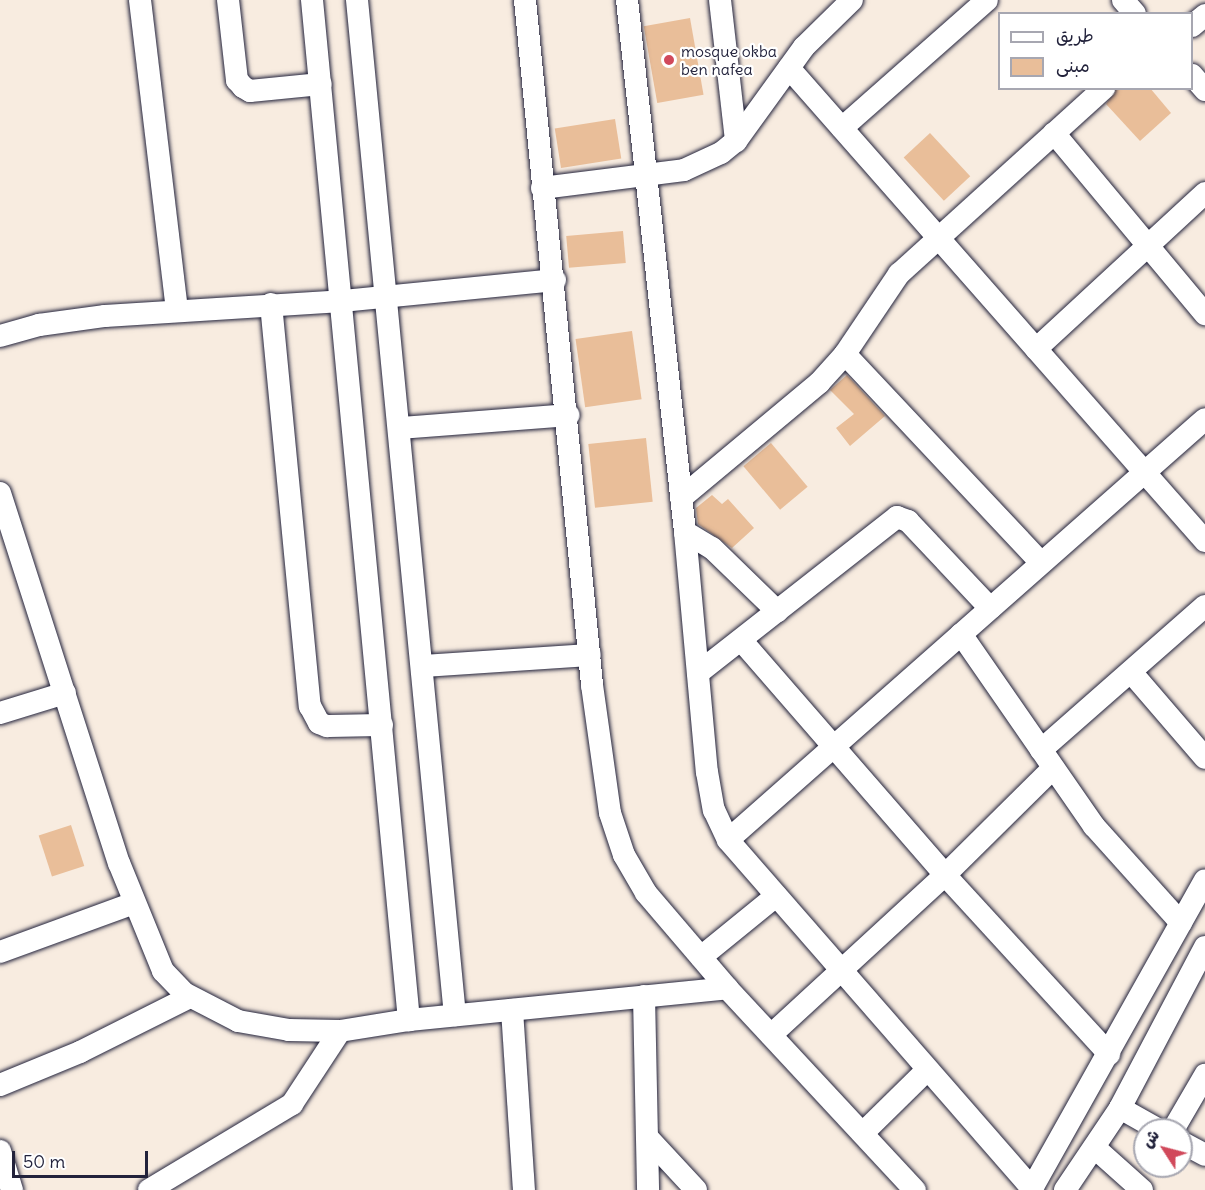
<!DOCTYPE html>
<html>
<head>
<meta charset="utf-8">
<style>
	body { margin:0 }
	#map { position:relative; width:1205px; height:1190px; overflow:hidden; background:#f8ece0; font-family:Delius,"Playpen Sans Arabic",sans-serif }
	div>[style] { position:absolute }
	.building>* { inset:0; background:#e9be99; transform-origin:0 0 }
	.roads { filter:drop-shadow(0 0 2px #22223b) drop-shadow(0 0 2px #22223b) }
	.minor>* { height:22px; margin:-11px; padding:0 11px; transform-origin:11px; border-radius:11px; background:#fff }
	.dots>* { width:16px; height:16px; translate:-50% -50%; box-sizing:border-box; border:3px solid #fff; border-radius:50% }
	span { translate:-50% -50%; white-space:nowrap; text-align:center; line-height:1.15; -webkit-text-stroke:4.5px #fff; paint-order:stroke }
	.poi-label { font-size:16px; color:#22223b }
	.left { translate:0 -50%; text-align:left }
	.legend { position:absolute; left:998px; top:12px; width:195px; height:78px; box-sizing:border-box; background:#fff; border:2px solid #a7a7b1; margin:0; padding:8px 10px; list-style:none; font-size:18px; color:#22223b }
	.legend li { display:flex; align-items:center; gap:12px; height:30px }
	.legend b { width:30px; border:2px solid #a7a7b1 }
	.north { position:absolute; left:1133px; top:1118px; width:60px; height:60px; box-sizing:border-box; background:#fff; border:2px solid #a7a7b1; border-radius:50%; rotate:306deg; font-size:16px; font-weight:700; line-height:24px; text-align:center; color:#22223b }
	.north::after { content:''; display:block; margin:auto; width:21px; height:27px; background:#d1495b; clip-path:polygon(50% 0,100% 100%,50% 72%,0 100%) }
	.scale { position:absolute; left:12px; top:1151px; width:136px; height:27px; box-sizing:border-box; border:3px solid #22223b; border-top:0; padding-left:8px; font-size:18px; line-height:21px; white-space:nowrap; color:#22223b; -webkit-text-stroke:4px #fff; paint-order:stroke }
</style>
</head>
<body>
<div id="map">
	<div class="building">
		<div style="left:690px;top:18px;width:78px;height:47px;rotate:80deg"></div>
		<div style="clip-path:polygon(1117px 88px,1150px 88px,1171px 113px,1140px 141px,1106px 104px)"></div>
		<div style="left:615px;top:119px;width:40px;height:61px;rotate:81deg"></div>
		<div style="left:930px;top:133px;width:59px;height:36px;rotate:47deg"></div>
		<div style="left:623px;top:231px;width:32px;height:57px;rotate:85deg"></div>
		<div style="left:632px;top:331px;width:69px;height:57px;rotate:82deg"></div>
		<div style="clip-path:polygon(847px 375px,885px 416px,850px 446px,836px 428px,854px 414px,830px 390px)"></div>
		<div style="left:646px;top:438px;width:64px;height:58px;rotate:84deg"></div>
		<div style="left:771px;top:443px;width:57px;height:36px;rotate:50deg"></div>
		<div style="clip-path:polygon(712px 495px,722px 504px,728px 499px,754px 528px,732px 548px,698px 524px,696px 508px)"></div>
		<div style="left:71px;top:825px;width:43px;height:34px;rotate:72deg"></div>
	</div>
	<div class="roads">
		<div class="minor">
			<div style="left:140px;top:0;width:313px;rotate:83.2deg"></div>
			<div style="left:228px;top:0;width:81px;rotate:83.6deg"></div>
			<div style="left:237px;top:80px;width:9px;rotate:49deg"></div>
			<div style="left:243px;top:87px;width:8px;rotate:30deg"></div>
			<div style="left:250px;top:91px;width:71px;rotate:-5.6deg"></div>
			<div style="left:312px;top:0;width:1025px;rotate:84.57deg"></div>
			<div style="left:357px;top:0;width:1020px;rotate:84.49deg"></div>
			<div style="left:525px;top:0;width:688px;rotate:84.41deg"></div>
			<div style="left:592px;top:685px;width:129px;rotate:82deg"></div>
			<div style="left:610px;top:813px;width:44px;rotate:71.6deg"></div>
			<div style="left:624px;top:855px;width:44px;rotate:59.9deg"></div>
			<div style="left:646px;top:893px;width:125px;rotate:49.5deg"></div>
			<div style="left:727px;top:988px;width:276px;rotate:47.1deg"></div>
			<div style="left:627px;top:0;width:535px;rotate:83.78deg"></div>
			<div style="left:685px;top:532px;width:241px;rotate:84.8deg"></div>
			<div style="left:707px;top:772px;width:39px;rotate:80deg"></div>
			<div style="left:714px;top:810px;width:33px;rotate:65deg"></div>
			<div style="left:728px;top:840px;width:464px;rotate:48.9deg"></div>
			<div style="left:720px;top:0;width:142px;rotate:83.5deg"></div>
			<div style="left:1123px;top:0;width:18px;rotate:49deg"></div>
			<div style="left:1192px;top:26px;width:17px;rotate:-40deg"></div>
			<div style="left:789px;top:68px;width:630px;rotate:48.67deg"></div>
			<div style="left:1192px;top:75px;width:20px;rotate:49deg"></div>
			<div style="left:842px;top:128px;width:193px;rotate:-41.4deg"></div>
			<div style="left:1054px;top:133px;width:236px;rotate:50.2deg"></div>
			<div style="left:542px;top:188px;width:143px;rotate:-7.2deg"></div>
			<div style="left:684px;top:170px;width:41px;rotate:-24.7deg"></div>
			<div style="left:721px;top:153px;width:19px;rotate:-39deg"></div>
			<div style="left:736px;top:141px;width:116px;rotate:-54.1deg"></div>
			<div style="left:804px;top:47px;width:67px;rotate:-44.4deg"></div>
			<div style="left:271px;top:304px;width:404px;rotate:84.5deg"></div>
			<div style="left:310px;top:706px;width:19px;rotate:62deg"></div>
			<div style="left:319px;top:723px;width:9px;rotate:21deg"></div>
			<div style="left:327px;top:726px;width:55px;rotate:-1deg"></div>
			<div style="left:0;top:336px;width:41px;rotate:-15.8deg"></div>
			<div style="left:39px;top:325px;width:67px;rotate:-7.8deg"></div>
			<div style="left:105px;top:316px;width:237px;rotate:-3.6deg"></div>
			<div style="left:342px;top:301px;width:214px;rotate:-5.6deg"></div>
			<div style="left:1036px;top:349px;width:230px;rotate:-42.7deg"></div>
			<div style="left:845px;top:354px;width:285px;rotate:46.8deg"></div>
			<div style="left:400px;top:428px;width:169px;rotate:-4.4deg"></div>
			<div style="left:0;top:493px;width:389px;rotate:72.2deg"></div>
			<div style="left:119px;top:863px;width:117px;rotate:67.8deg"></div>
			<div style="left:163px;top:971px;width:30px;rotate:46deg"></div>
			<div style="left:184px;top:993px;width:61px;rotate:27.4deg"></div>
			<div style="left:238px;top:1021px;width:52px;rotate:10deg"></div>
			<div style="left:289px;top:1030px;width:51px;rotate:1.1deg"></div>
			<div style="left:340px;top:1031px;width:70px;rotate:-9.1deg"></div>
			<div style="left:409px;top:1020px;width:320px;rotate:-5.7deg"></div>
			<div style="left:681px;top:498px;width:180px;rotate:-39.8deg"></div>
			<div style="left:819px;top:383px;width:39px;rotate:-48deg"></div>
			<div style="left:845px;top:354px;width:97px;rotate:-56deg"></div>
			<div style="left:899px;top:274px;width:277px;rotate:-42.2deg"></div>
			<div style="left:685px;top:532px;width:31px;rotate:31deg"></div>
			<div style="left:712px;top:548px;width:91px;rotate:44.1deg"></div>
			<div style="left:961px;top:634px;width:234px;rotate:55.3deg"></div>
			<div style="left:1094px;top:826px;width:130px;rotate:48.1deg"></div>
			<div style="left:741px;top:640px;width:311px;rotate:49deg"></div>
			<div style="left:945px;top:875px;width:243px;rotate:47.5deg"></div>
			<div style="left:423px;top:666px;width:167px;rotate:-3.8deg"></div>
			<div style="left:1131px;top:672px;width:113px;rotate:49.3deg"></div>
			<div style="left:698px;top:673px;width:253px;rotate:-38.1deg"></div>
			<div style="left:897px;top:517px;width:12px;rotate:20deg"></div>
			<div style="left:908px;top:521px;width:120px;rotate:46.7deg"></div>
			<div style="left:0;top:713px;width:68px;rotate:-17.1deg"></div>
			<div style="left:1041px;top:750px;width:218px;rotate:-41.3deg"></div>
			<div style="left:728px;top:840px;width:636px;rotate:-41.43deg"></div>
			<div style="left:0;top:952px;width:143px;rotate:-20.1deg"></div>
			<div style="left:701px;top:957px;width:97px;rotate:-39.1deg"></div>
			<div style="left:644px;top:996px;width:194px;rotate:88.8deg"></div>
			<div style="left:512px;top:1010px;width:180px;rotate:86.2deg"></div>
			<div style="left:771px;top:1035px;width:236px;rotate:-42.6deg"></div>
			<div style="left:945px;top:875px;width:152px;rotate:-44.7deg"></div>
			<div style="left:0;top:1085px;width:87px;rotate:-22.4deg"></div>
			<div style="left:80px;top:1052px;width:123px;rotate:-26.6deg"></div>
			<div style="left:1120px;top:1108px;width:45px;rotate:29.4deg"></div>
			<div style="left:1173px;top:1130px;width:64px;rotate:-59.8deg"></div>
			<div style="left:863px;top:1133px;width:90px;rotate:-44.5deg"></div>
			<div style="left:647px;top:1137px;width:72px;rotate:47.2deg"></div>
			<div style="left:1181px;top:1142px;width:27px;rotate:28deg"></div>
			<div style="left:1095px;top:1148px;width:63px;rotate:41.8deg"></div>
			<div style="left:0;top:1151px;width:41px;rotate:72.9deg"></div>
			<div style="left:149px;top:1190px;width:167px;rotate:-31deg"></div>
			<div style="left:292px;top:1104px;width:87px;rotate:-56.7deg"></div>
			<div style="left:1031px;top:1190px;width:355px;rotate:-60.7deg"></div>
			<div style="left:1065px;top:1190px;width:99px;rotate:-56.1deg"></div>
			<div style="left:1120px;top:1108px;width:182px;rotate:-62.2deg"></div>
		</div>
	</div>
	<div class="dots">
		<div style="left:669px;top:60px;background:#d1495b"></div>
	</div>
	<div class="poi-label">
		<span class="left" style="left:681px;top:60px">mosque okba<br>ben nafea</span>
	</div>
	<ul class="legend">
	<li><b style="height:8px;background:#fff"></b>طريق</li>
	<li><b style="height:16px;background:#e9be99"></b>مبنى</li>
	</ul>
	<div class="north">ش</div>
	<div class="scale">50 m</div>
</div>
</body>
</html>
